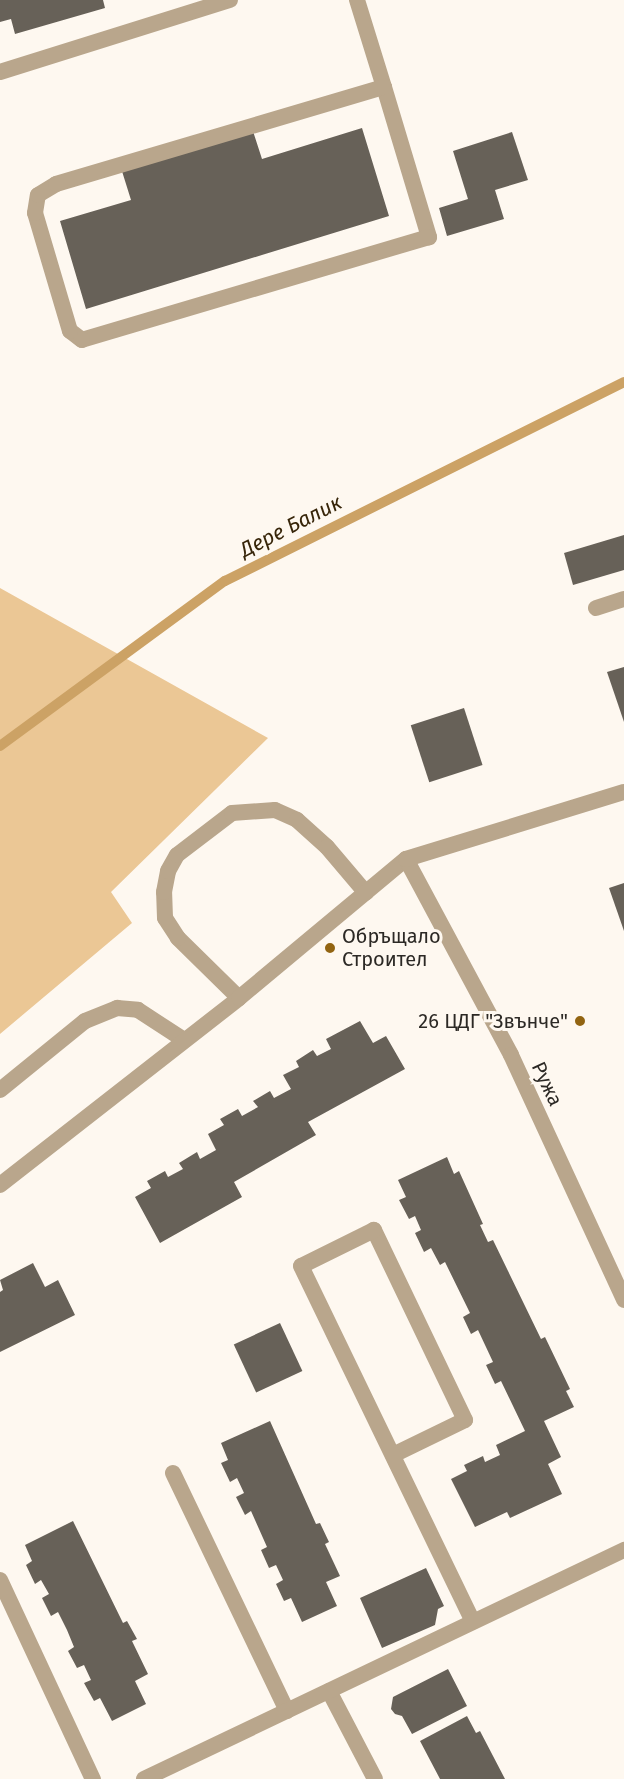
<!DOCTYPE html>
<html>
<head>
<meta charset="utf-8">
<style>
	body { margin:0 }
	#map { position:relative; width:624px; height:1779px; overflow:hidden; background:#fef8f0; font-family:"Fira Sans",sans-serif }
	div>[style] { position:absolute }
	.green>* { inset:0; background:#ebc795 }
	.stream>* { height:10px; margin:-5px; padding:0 5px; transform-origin:5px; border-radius:5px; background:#cca265 }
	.building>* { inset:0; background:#676158; transform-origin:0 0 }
	.service>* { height:16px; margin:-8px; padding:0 8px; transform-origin:8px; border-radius:8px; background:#b9a68c }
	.minor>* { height:16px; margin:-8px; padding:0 8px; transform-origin:8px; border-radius:8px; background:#b9a68c }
	.tertiary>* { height:16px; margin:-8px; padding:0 8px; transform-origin:8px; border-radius:8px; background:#b9a68c }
	.dots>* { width:16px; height:16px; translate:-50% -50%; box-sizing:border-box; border:3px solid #fef8f0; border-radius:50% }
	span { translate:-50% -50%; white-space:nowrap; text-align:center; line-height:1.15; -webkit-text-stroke:6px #fef8f0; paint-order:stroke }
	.poi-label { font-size:20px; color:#2c2925 }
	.left { translate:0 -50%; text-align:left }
	.right { translate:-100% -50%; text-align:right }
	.street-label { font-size:20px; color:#2c2925 }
	.water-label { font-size:21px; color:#372509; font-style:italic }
</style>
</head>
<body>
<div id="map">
	<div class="green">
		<div style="clip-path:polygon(0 588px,268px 738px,111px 892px,132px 923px,0 1034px)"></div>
	</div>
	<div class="stream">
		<div style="left:0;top:746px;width:279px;rotate:-36.3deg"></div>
		<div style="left:225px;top:581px;width:446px;rotate:-26.5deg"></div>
	</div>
	<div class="building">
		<div style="clip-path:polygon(0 0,103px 0,105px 8px,15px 34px,11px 19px,0 22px)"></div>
		<div style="clip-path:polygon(252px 128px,262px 159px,362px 128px,389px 216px,86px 309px,60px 221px,131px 200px,121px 168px)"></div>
		<div style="clip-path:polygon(512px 132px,528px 180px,495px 190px,504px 219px,447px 236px,439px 208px,468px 199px,453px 151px)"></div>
		<div style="clip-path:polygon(624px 535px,624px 570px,573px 585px,564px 553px)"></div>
		<div style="clip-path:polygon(624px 667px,624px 722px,607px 672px)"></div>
		<div style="left:464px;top:708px;width:60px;height:56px;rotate:72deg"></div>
		<div style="clip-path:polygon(624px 883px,624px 931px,609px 888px)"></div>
		<div style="clip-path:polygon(360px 1021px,373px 1043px,386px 1036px,405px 1069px,308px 1122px,316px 1135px,234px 1182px,242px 1197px,160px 1243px,135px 1197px,151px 1188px,147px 1181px,165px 1171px,168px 1177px,183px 1169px,179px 1163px,197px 1152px,200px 1159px,216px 1150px,208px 1134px,224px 1125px,220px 1119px,238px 1109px,242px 1116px,258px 1107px,253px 1101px,270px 1091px,274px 1098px,291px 1089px,283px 1075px,299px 1067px,296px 1061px,313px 1050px,317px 1056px,331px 1049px,326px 1039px)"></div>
		<div style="clip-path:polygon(447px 1157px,454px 1174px,459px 1171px,483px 1224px,480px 1225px,488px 1242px,493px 1240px,541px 1339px,545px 1337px,570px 1389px,566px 1391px,574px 1407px,544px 1421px,561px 1457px,548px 1464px,562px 1494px,510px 1518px,507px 1512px,475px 1527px,451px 1479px,467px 1471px,464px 1465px,483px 1456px,485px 1462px,500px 1455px,496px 1445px,525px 1431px,501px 1381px,495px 1384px,486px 1365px,493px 1362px,478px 1330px,471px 1334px,463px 1317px,470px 1313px,445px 1262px,440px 1265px,431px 1248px,424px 1252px,415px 1233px,421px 1230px,415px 1216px,409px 1219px,399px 1200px,406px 1197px,398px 1180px)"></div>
		<div style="clip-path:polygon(33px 1263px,45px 1287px,58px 1280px,75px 1315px,0 1352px,0 1292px,3px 1290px,0 1280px)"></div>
		<div style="left:280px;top:1323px;width:53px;height:51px;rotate:65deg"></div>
		<div style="clip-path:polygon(270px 1421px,316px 1524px,320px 1523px,329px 1542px,325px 1544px,340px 1576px,326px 1582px,337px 1606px,302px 1622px,291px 1598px,284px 1601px,276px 1584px,283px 1580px,276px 1565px,269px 1568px,261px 1550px,267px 1547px,251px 1511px,245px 1515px,236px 1497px,244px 1493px,237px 1478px,230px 1482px,221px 1463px,228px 1460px,221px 1443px)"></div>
		<div style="clip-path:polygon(73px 1521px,123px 1623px,127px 1621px,137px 1639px,132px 1641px,148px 1674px,135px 1681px,146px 1704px,112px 1721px,100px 1698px,94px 1701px,84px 1683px,91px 1680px,84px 1665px,77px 1668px,68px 1651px,74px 1647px,67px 1630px,58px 1612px,51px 1616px,42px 1598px,49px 1594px,41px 1580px,35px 1584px,26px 1565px,32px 1561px,25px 1545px)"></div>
		<div style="clip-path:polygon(426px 1568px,444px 1606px,438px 1609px,435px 1625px,382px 1648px,360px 1598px)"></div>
		<div style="clip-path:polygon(448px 1669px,467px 1706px,412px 1734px,402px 1716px,395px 1714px,391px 1709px,393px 1697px)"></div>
		<div style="clip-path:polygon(467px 1716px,476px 1733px,480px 1731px,505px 1779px,440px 1779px,420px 1741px)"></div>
	</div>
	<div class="service">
		<div style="left:357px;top:0;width:91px;rotate:72.8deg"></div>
		<div style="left:384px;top:87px;width:157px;rotate:73.3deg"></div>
		<div style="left:429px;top:237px;width:362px;rotate:163.5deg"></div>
		<div style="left:82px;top:340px;width:15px;rotate:-143deg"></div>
		<div style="left:70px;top:331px;width:123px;rotate:-106.5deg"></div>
		<div style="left:35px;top:213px;width:18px;rotate:-81deg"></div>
		<div style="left:38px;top:195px;width:21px;rotate:-31deg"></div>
		<div style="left:56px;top:184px;width:342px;rotate:-16.5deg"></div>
		<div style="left:596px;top:608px;width:29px;rotate:-18deg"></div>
		<div style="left:239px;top:998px;width:86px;rotate:-135.5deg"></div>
		<div style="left:178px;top:938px;width:24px;rotate:-123deg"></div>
		<div style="left:165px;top:918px;width:26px;rotate:-92deg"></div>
		<div style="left:164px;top:892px;width:21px;rotate:-79deg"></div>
		<div style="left:168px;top:871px;width:18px;rotate:-61deg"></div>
		<div style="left:177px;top:855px;width:69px;rotate:-37.4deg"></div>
		<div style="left:232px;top:813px;width:43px;rotate:-4deg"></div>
		<div style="left:275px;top:810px;width:24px;rotate:24deg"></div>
		<div style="left:297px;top:820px;width:40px;rotate:42deg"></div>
		<div style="left:327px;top:847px;width:60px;rotate:49.7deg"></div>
		<div style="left:0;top:1090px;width:109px;rotate:-39.1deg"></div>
		<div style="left:85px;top:1021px;width:35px;rotate:-22deg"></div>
		<div style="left:117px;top:1008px;width:21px;rotate:5deg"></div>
		<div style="left:138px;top:1010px;width:55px;rotate:33.1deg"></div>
		<div style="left:393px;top:1455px;width:80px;rotate:-25.9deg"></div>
		<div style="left:465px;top:1420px;width:211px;rotate:-115.6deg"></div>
		<div style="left:374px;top:1230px;width:81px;rotate:153.7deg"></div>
		<div style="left:301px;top:1266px;width:395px;rotate:64.2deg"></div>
		<div style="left:173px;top:1473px;width:264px;rotate:64.4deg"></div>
		<div style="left:0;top:1580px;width:220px;rotate:65deg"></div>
	</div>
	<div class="minor">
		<div style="left:0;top:72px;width:241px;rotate:-17.4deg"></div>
		<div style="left:0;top:1185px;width:303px;rotate:-38deg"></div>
		<div style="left:239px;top:998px;width:217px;rotate:-39.8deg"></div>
		<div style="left:406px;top:859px;width:222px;rotate:61.8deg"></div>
		<div style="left:511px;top:1055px;width:270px;rotate:65.2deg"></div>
		<div style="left:329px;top:1691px;width:99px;rotate:62.4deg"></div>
		<div style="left:144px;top:1779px;width:532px;rotate:-25.51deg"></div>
	</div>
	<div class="tertiary">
		<div style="left:406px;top:859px;width:228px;rotate:-17.1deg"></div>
	</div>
	<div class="dots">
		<div style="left:330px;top:948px;background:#926411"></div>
		<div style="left:580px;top:1021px;background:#926411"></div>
	</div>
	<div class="poi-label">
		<span class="left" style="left:342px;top:948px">Обръщало<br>Строител</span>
		<span class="right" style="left:568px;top:1021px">26 ЦДГ "Звънче"</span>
	</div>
	<div class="street-label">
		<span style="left:547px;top:1084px;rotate:65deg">Ружа</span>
	</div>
	<div class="water-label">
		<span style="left:291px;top:526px;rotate:-27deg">Дере Балик</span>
	</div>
</div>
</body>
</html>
